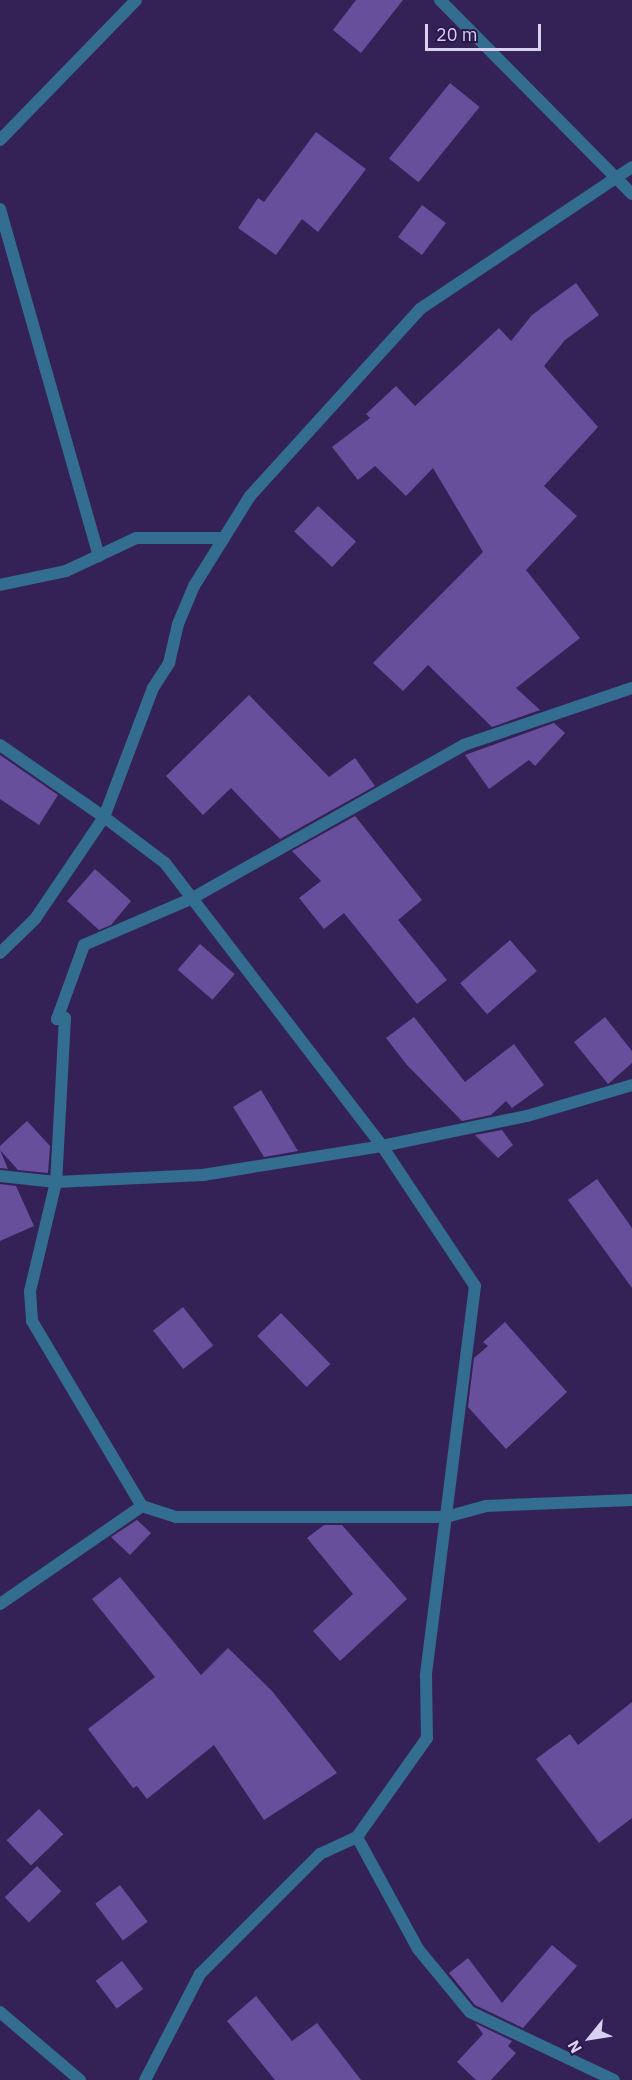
<!DOCTYPE html>
<html>
<head>
<meta charset="utf-8">
<style>
	body { margin:0 }
	#map { position:relative; width:632px; height:2080px; overflow:hidden; background:#342256; font-family:"IBM Plex Sans",sans-serif }
	div>[style] { position:absolute }
	.building>* { inset:0; background:#674f9b; transform-origin:0 0 }
	.minor>* { height:12px; margin:-6px; padding:0 6px; transform-origin:6px; border-radius:6px; background:#336d8f }
	span { translate:-50% -50%; white-space:nowrap; text-align:center; line-height:1.15; -webkit-text-stroke:6px #2a174b; paint-order:stroke }
	.north { position:absolute; left:560px; top:2008px; width:60px; height:60px; -webkit-text-stroke:4px #2a174b; paint-order:stroke; rotate:240deg; font-size:16px; font-weight:700; line-height:24px; text-align:center; color:#d7d0f0 }
	.north::after { content:''; display:block; margin:auto; width:21px; height:27px; background:#d7d0f0; clip-path:polygon(50% 0,100% 100%,50% 72%,0 100%) }
	.scale { position:absolute; left:425px; top:24px; width:116px; height:27px; box-sizing:border-box; border:3px solid #d7d0f0; border-top:0; padding-left:8px; font-size:18px; line-height:21px; white-space:nowrap; color:#d7d0f0; -webkit-text-stroke:4px #2a174b; paint-order:stroke }
</style>
</head>
<body>
<div id="map">
	<div class="building">
		<div style="clip-path:polygon(356px 0,403px 0,361px 53px,333px 30px)"></div>
		<div style="left:450px;top:83px;width:38px;height:97px;rotate:39deg"></div>
		<div style="clip-path:polygon(316px 132px,366px 169px,318px 232px,302px 219px,276px 255px,238px 228px,258px 198px,264px 202px)"></div>
		<div style="left:422px;top:205px;width:30px;height:40px;rotate:37deg"></div>
		<div style="clip-path:polygon(576px 283px,599px 315px,565px 340px,544px 366px,598px 427px,544px 486px,577px 516px,526px 570px,580px 638px,516px 688px,540px 710px,492px 727px,428px 665px,403px 691px,373px 663px,483px 552px,433px 468px,406px 496px,375px 466px,358px 480px,332px 447px,370px 418px,366px 414px,396px 386px,415px 406px,499px 328px,511px 341px,532px 315px)"></div>
		<div style="left:318px;top:506px;width:52px;height:35px;rotate:43deg"></div>
		<div style="clip-path:polygon(249px 695px,329px 777px,355px 758px,375px 786px,280px 839px,231px 788px,203px 815px,166px 776px)"></div>
		<div style="clip-path:polygon(554px 723px,565px 733px,535px 766px,529px 760px,489px 789px,465px 755px)"></div>
		<div style="clip-path:polygon(0 755px,58px 795px,39px 825px,0 799px)"></div>
		<div style="clip-path:polygon(355px 816px,422px 900px,398px 920px,447px 980px,417px 1004px,344px 913px,324px 929px,299px 898px,321px 881px,292px 851px)"></div>
		<div style="clip-path:polygon(95px 869px,131px 901px,111px 925px,99px 930px,67px 901px)"></div>
		<div style="left:510px;top:940px;width:41px;height:66px;rotate:49deg"></div>
		<div style="left:200px;top:944px;width:46px;height:34px;rotate:41deg"></div>
		<div style="clip-path:polygon(414px 1017px,465px 1082px,514px 1044px,544px 1085px,512px 1108px,506px 1101px,491px 1115px,462px 1121px,407px 1065px,386px 1038px)"></div>
		<div style="clip-path:polygon(605px 1017px,632px 1051px,632px 1063px,608px 1084px,574px 1042px)"></div>
		<div style="clip-path:polygon(261px 1090px,298px 1151px,264px 1157px,233px 1107px)"></div>
		<div style="clip-path:polygon(27px 1121px,50px 1146px,48px 1173px,18px 1170px,0 1150px,8px 1169px,0 1168px,0 1146px)"></div>
		<div style="clip-path:polygon(502px 1130px,513px 1145px,498px 1158px,475px 1135px)"></div>
		<div style="clip-path:polygon(597px 1179px,632px 1228px,632px 1288px,568px 1200px)"></div>
		<div style="clip-path:polygon(0 1184px,16px 1186px,34px 1226px,0 1241px)"></div>
		<div style="left:183px;top:1307px;width:49px;height:38px;rotate:52deg"></div>
		<div style="left:281px;top:1313px;width:71px;height:33px;rotate:46deg"></div>
		<div style="clip-path:polygon(505px 1322px,567px 1392px,506px 1449px,468px 1407px,474px 1358px,488px 1346px,483px 1342px)"></div>
		<div style="clip-path:polygon(137px 1520px,151px 1533px,130px 1555px,111px 1537px)"></div>
		<div style="clip-path:polygon(324px 1525px,342px 1525px,407px 1599px,340px 1661px,313px 1631px,353px 1594px,307px 1538px)"></div>
		<div style="clip-path:polygon(120px 1577px,201px 1675px,228px 1648px,272px 1691px,337px 1773px,264px 1820px,214px 1745px,147px 1799px,137px 1786px,133px 1788px,88px 1729px,155px 1677px,92px 1599px)"></div>
		<div style="clip-path:polygon(632px 1702px,632px 1818px,599px 1843px,536px 1759px,570px 1734px,578px 1745px)"></div>
		<div style="left:39px;top:1809px;width:35px;height:45px;rotate:46deg"></div>
		<div style="left:37px;top:1866px;width:35px;height:45px;rotate:46deg"></div>
		<div style="left:120px;top:1885px;width:46px;height:31px;rotate:53deg"></div>
		<div style="clip-path:polygon(552px 1945px,577px 1966px,523px 2028px,475px 2005px,449px 1973px,468px 1958px,502px 2003px)"></div>
		<div style="left:122px;top:1961px;width:35px;height:33px;rotate:53deg"></div>
		<div style="clip-path:polygon(256px 1996px,292px 2041px,317px 2023px,361px 2080px,275px 2080px,227px 2021px)"></div>
		<div style="clip-path:polygon(475px 2023px,512px 2041px,508px 2046px,516px 2053px,491px 2080px,476px 2080px,457px 2062px,483px 2034px)"></div>
	</div>
	<div class="minor">
		<div style="left:440px;top:0;width:273px;rotate:45.3deg"></div>
		<div style="left:0;top:140px;width:195px;rotate:-45.8deg"></div>
		<div style="left:0;top:209px;width:361px;rotate:74.1deg"></div>
		<div style="left:0;top:585px;width:67px;rotate:-12deg"></div>
		<div style="left:66px;top:571px;width:77px;rotate:-25.2deg"></div>
		<div style="left:136px;top:538px;width:88px"></div>
		<div style="left:632px;top:688px;width:177px;rotate:161.3deg"></div>
		<div style="left:464px;top:745px;width:311px;rotate:150.6deg"></div>
		<div style="left:193px;top:898px;width:119px;rotate:156.7deg"></div>
		<div style="left:84px;top:945px;width:79px;rotate:110deg"></div>
		<div style="left:57px;top:1019px;width:8px;rotate:-7deg"></div>
		<div style="left:65px;top:1018px;width:164px;rotate:93.1deg"></div>
		<div style="left:56px;top:1182px;width:112px;rotate:103.4deg"></div>
		<div style="left:30px;top:1291px;width:30px;rotate:86deg"></div>
		<div style="left:32px;top:1321px;width:215px;rotate:59.3deg"></div>
		<div style="left:142px;top:1506px;width:36px;rotate:18deg"></div>
		<div style="left:176px;top:1517px;width:270px"></div>
		<div style="left:446px;top:1517px;width:41px;rotate:-15.4deg"></div>
		<div style="left:486px;top:1506px;width:146px;rotate:-2.4deg"></div>
		<div style="left:0;top:745px;width:126px;rotate:34.7deg"></div>
		<div style="left:104px;top:817px;width:76px;rotate:37deg"></div>
		<div style="left:165px;top:863px;width:357px;rotate:52.5deg"></div>
		<div style="left:382px;top:1146px;width:168px;rotate:56.4deg"></div>
		<div style="left:475px;top:1286px;width:393px;rotate:97.2deg"></div>
		<div style="left:426px;top:1676px;width:62px;rotate:89.1deg"></div>
		<div style="left:427px;top:1738px;width:121px;rotate:125.3deg"></div>
		<div style="left:357px;top:1837px;width:41px;rotate:155.3deg"></div>
		<div style="left:320px;top:1854px;width:170px;rotate:135deg"></div>
		<div style="left:200px;top:1974px;width:119px;rotate:117.4deg"></div>
		<div style="left:0;top:953px;width:49px;rotate:-44.2deg"></div>
		<div style="left:35px;top:919px;width:123px;rotate:-55.9deg"></div>
		<div style="left:104px;top:817px;width:138px;rotate:-69.2deg"></div>
		<div style="left:153px;top:688px;width:30px;rotate:-57deg"></div>
		<div style="left:169px;top:663px;width:40px;rotate:-77deg"></div>
		<div style="left:178px;top:624px;width:41px;rotate:-67.2deg"></div>
		<div style="left:194px;top:586px;width:106px;rotate:-58.1deg"></div>
		<div style="left:250px;top:496px;width:253px;rotate:-47.7deg"></div>
		<div style="left:420px;top:309px;width:255px;rotate:-33.8deg"></div>
		<div style="left:0;top:1176px;width:56px;rotate:6.1deg"></div>
		<div style="left:56px;top:1182px;width:147px;rotate:-2.7deg"></div>
		<div style="left:203px;top:1175px;width:181px;rotate:-9.2deg"></div>
		<div style="left:382px;top:1146px;width:148px;rotate:-11.7deg"></div>
		<div style="left:527px;top:1116px;width:109px;rotate:-16.4deg"></div>
		<div style="left:0;top:1604px;width:173px;rotate:-34.6deg"></div>
		<div style="left:357px;top:1837px;width:128px;rotate:61.4deg"></div>
		<div style="left:418px;top:1949px;width:82px;rotate:50.5deg"></div>
		<div style="left:470px;top:2012px;width:159px;rotate:25.3deg"></div>
		<div style="left:0;top:2012px;width:105px;rotate:40.4deg"></div>
	</div>
	<div class="north">N</div>
	<div class="scale">20 m</div>
</div>
</body>
</html>
